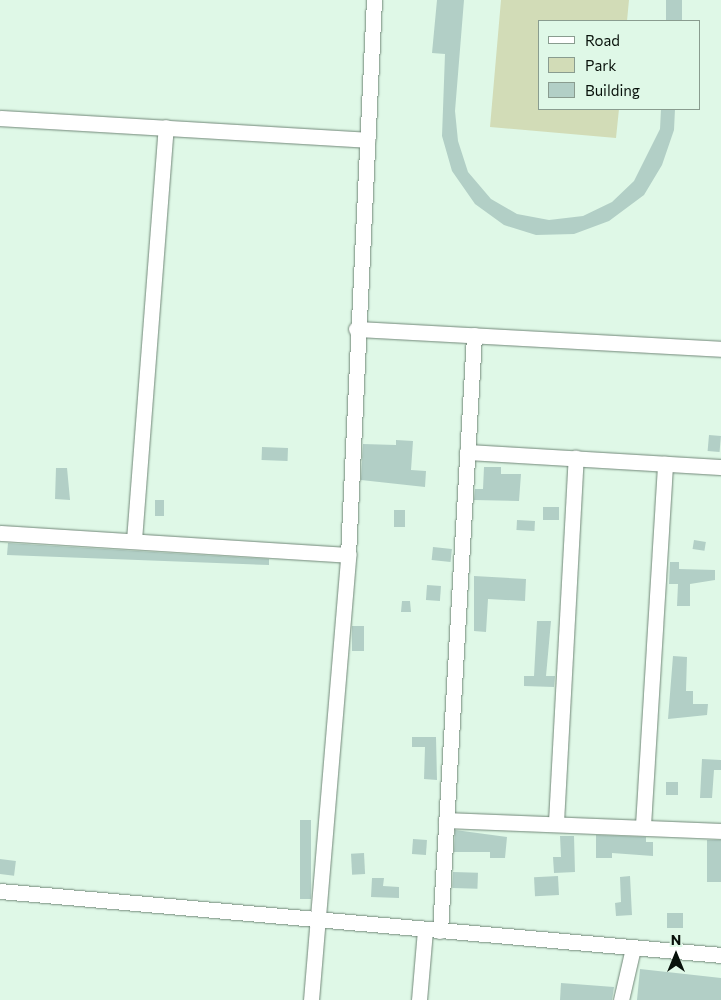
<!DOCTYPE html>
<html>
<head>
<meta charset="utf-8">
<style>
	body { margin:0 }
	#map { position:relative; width:721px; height:1000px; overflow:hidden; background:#dff8e7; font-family:Commissioner,sans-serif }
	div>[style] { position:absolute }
	.green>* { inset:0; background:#d2dcb7 }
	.building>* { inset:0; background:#b2cfc6; transform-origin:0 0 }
	.roads { filter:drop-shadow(0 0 1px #718778) drop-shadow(0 0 1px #718778) }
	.minor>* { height:15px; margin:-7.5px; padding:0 7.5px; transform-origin:7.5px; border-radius:7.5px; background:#fff }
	span { translate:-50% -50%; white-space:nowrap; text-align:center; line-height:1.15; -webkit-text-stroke:4.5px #dff8e7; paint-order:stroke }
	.legend { position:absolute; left:538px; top:20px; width:162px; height:90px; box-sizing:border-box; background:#dff8e7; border:1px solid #899c8f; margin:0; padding:6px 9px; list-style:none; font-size:15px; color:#08110b }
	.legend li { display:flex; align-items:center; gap:10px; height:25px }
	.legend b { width:25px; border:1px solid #899c8f }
	.north { position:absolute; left:651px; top:930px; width:50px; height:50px; -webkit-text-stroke:4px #dff8e7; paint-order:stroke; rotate:0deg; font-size:14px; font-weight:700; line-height:20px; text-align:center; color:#08110b }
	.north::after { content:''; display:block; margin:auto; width:18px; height:22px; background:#08110b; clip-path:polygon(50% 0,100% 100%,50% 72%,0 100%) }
</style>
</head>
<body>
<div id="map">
	<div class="green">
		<div style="clip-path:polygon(501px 0,629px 0,627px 21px,540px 21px,540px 109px,619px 109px,616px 138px,490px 127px)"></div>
	</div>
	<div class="building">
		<div style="clip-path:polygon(437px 0,464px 0,455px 111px,458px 141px,468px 172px,491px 199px,517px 214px,549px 220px,583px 216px,612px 202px,634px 181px,660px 129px,661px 109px,675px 109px,674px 130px,662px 165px,644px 195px,609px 221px,574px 234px,536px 235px,504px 225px,475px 204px,452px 171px,442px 136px,445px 54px,432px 53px)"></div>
		<div style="left:666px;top:0;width:16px;height:21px"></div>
		<div style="left:709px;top:435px;width:12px;height:16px;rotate:5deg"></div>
		<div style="clip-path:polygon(396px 440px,413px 441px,411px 470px,426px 471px,425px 487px,361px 480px,363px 444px,396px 445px)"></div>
		<div style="left:262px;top:447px;width:26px;height:13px;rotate:2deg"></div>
		<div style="clip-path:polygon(484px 467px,501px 467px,501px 474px,521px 474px,519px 501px,474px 500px,475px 489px,483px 489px)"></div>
		<div style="clip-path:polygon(56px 468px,67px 468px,70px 500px,55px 499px)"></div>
		<div style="left:155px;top:500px;width:9px;height:16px"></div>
		<div style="left:543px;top:507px;width:16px;height:13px"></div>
		<div style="left:394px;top:510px;width:11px;height:17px"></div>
		<div style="left:517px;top:520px;width:18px;height:10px;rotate:3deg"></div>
		<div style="left:694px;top:540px;width:12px;height:9px;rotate:9deg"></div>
		<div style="clip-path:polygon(8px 543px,269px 559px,269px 565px,7px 555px)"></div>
		<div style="left:433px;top:547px;width:19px;height:13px;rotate:6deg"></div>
		<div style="clip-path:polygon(670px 562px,679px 562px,679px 569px,715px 570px,715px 580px,690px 584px,690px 606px,677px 606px,678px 584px,669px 584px)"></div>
		<div style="clip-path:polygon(474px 576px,526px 579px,525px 601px,488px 599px,486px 632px,474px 631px)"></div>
		<div style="left:427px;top:585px;width:14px;height:15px;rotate:4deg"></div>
		<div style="clip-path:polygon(402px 601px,410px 601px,411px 612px,401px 612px)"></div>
		<div style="clip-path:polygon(537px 621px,551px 621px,546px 676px,555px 676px,554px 687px,524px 686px,524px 676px,534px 676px)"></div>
		<div style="left:352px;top:626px;width:12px;height:25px"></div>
		<div style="clip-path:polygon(673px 656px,687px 657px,686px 691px,693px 691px,693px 704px,708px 704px,707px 715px,668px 719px)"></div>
		<div style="clip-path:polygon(412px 737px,436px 737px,437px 780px,424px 779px,425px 747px,412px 747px)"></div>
		<div style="clip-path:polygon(702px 759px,721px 760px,721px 770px,714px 770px,712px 798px,700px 798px)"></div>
		<div style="left:666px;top:782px;width:12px;height:13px"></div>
		<div style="left:300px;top:820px;width:11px;height:79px"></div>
		<div style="clip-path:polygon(455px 830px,507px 837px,505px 858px,490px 858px,490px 852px,454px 852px)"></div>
		<div style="clip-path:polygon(596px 835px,646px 837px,646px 842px,653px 842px,653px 856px,612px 853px,612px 858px,596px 858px)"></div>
		<div style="clip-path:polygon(560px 836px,574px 836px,575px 872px,554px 873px,553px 857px,561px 857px)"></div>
		<div style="left:413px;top:839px;width:14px;height:15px;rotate:4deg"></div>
		<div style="left:707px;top:840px;width:14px;height:42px"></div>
		<div style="left:364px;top:853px;width:21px;height:13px;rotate:87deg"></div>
		<div style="left:0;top:859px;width:16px;height:15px;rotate:7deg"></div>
		<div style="left:453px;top:872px;width:25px;height:16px;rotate:2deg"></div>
		<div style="left:558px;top:876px;width:19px;height:24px;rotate:87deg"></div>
		<div style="clip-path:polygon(630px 876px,632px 915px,616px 916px,615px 903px,621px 902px,620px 877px)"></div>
		<div style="clip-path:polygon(372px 878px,384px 878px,383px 886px,399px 887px,399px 898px,371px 897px)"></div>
		<div style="left:667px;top:913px;width:16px;height:15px"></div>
		<div style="clip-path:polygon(640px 969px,721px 978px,721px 1000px,637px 1000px)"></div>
		<div style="clip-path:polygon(561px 983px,614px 987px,612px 1000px,560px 1000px)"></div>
	</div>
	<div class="roads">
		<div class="minor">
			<div style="left:0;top:118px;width:368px;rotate:3.4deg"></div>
			<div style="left:356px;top:329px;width:366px;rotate:3.1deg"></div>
			<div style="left:467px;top:452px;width:254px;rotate:3.4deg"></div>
			<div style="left:0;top:533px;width:349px;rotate:3.6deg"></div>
			<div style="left:134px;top:540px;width:414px;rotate:-85.6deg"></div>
			<div style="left:446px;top:820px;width:275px;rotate:2.3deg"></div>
			<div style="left:556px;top:822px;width:365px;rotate:-86.9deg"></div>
			<div style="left:643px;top:825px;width:362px;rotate:-86.5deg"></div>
			<div style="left:0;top:891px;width:724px;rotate:5.07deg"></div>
			<div style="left:440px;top:931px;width:597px;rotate:-86.73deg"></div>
			<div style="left:311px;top:1000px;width:447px;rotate:-85.2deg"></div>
			<div style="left:348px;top:555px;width:556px;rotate:-87.32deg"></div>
			<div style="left:419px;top:1000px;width:70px;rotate:-85.1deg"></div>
			<div style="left:621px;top:1000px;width:53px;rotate:-77deg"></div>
		</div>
	</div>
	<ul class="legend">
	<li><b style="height:6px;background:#fff"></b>Road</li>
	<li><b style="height:14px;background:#d2dcb7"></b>Park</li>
	<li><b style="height:14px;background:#b2cfc6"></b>Building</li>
	</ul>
	<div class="north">N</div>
</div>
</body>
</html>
